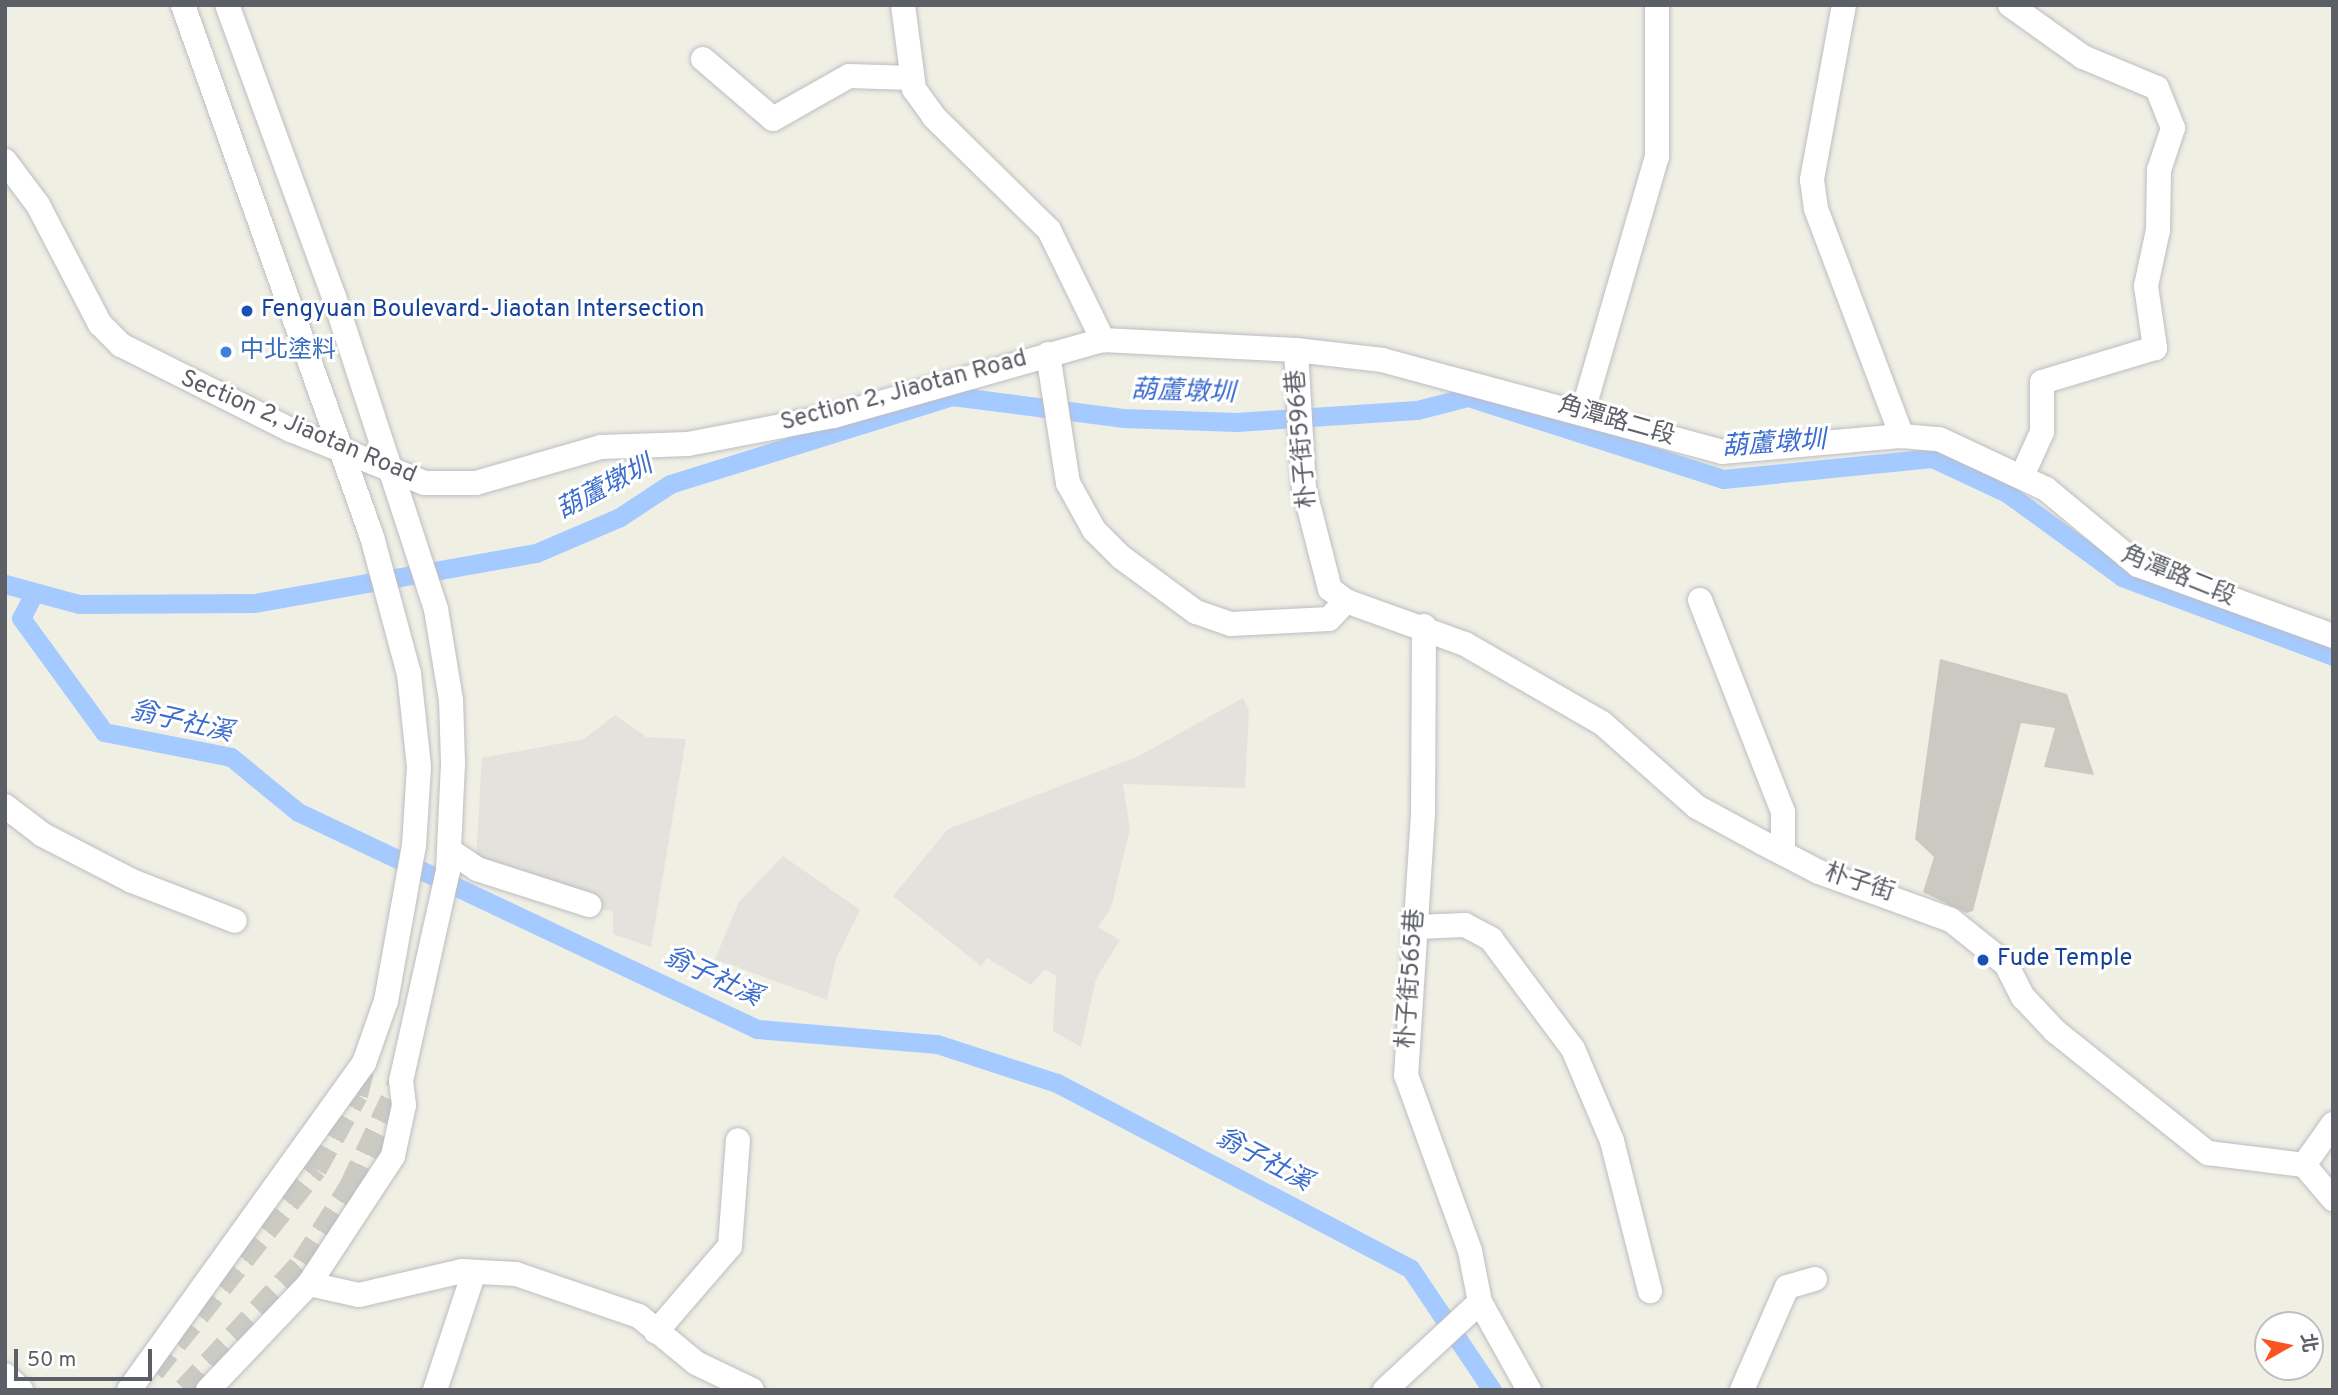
<!DOCTYPE html>
<html>
<head>
<meta charset="utf-8">
<style>
	body { margin:0 }
	#map { position:relative; width:2338px; height:1395px; overflow:hidden; background:#f0efe4; font-family:Overpass,"Noto Sans TC",sans-serif }
	div>[style] { position:absolute }
	.industrial>* { inset:0; background:#e4e2dc }
	.canal>* { height:19px; margin:-9.5px; padding:0 9.5px; transform-origin:9.5px; border-radius:9.5px; background:#a5caff }
	.building>* { inset:0; background:#cbc9c1 }
	.minor-tunnel>* { height:24px; margin-top:-12px; transform-origin:0; background:repeating-linear-gradient(90deg,#cbcbc4 0 24px,transparent 0 36px) }
	.roads { filter:drop-shadow(0 0 2px #bcbdc4) drop-shadow(0 0 2px #bcbdc4) }
	.minor>* { height:24px; margin:-12px; padding:0 12px; transform-origin:12px; border-radius:12px; background:#fff }
	.dots>* { width:19px; height:19px; translate:-50% -50%; box-sizing:border-box; border:4px solid #fff; border-radius:50% }
	span { translate:-50% -50%; white-space:nowrap; text-align:center; line-height:1.15; -webkit-text-stroke:6px #fff; paint-order:stroke }
	.transit-label { font-size:24px; color:#164399 }
	.left { translate:0 -50%; text-align:left }
	.shop-label { font-size:24px; color:#366cbe }
	.street-label { font-size:24px; color:#5c5f66 }
	.water-label { font-size:26px; color:#3c6cce; font-style:italic }
	.frame { position:absolute; inset:0; border:7px solid #5c5f66; pointer-events:none }
	.north { position:absolute; left:2254px; top:1311px; width:70px; height:70px; box-sizing:border-box; background:#fff; border:2px solid #bebfc2; border-radius:50%; rotate:81deg; font-size:19px; font-weight:700; line-height:28px; text-align:center; color:#5c5f66 }
	.north::after { content:''; display:block; margin:auto; width:24px; height:32px; background:#f95422; clip-path:polygon(50% 0,100% 100%,50% 72%,0 100%) }
	.scale { position:absolute; left:14px; top:1349px; width:138px; height:32px; box-sizing:border-box; border:4px solid #5c5f66; border-top:0; padding-left:9px; font-size:21px; line-height:24px; white-space:nowrap; color:#5c5f66; -webkit-text-stroke:5px #fff; paint-order:stroke }
</style>
</head>
<body>
<div id="map">
	<div class="industrial">
		<div style="clip-path:polygon(1243px 698px,1249px 711px,1245px 788px,1123px 784px,1130px 829px,1111px 908px,1098px 927px,1120px 940px,1096px 979px,1081px 1047px,1053px 1031px,1056px 976px,1045px 969px,1031px 985px,987px 958px,981px 966px,893px 896px,948px 829px,1139px 756px)"></div>
		<div style="clip-path:polygon(615px 715px,646px 737px,686px 739px,651px 947px,613px 934px,613px 912px,475px 876px,482px 758px,584px 739px)"></div>
		<div style="clip-path:polygon(783px 856px,860px 910px,836px 959px,827px 1000px,715px 959px,739px 902px)"></div>
	</div>
	<div class="canal">
		<div style="left:5px;top:584px;width:77px;rotate:15.1deg"></div>
		<div style="left:79px;top:604px;width:176px;rotate:-0.3deg"></div>
		<div style="left:255px;top:603px;width:285px;rotate:-10.1deg"></div>
		<div style="left:536px;top:553px;width:91px;rotate:-23.2deg"></div>
		<div style="left:620px;top:517px;width:60px;rotate:-33.4deg"></div>
		<div style="left:670px;top:484px;width:295px;rotate:-17.3deg"></div>
		<div style="left:952px;top:396px;width:172px;rotate:7.3deg"></div>
		<div style="left:1123px;top:418px;width:113px;rotate:2deg"></div>
		<div style="left:1236px;top:422px;width:181px;rotate:-3.8deg"></div>
		<div style="left:1417px;top:410px;width:53px;rotate:-14.3deg"></div>
		<div style="left:1468px;top:397px;width:268px;rotate:17.8deg"></div>
		<div style="left:1723px;top:479px;width:210px;rotate:-5.7deg"></div>
		<div style="left:1932px;top:458px;width:83px;rotate:25deg"></div>
		<div style="left:2007px;top:493px;width:142px;rotate:36.1deg"></div>
		<div style="left:2122px;top:577px;width:225px;rotate:20.5deg"></div>
		<div style="left:34px;top:593px;width:28px;rotate:117deg"></div>
		<div style="left:21px;top:618px;width:141px;rotate:53.9deg"></div>
		<div style="left:104px;top:732px;width:129px;rotate:11.1deg"></div>
		<div style="left:231px;top:757px;width:87px;rotate:39.4deg"></div>
		<div style="left:298px;top:812px;width:508px;rotate:25.3deg"></div>
		<div style="left:757px;top:1029px;width:181px;rotate:4.8deg"></div>
		<div style="left:937px;top:1044px;width:126px;rotate:18deg"></div>
		<div style="left:1057px;top:1083px;width:399px;rotate:27.7deg"></div>
		<div style="left:1410px;top:1268px;width:147px;rotate:56.1deg"></div>
	</div>
	<div class="building">
		<div style="clip-path:polygon(1940px 659px,2067px 694px,2094px 775px,2044px 767px,2055px 728px,2021px 723px,1973px 911px,1966px 913px,1923px 892px,1934px 857px,1915px 839px)"></div>
	</div>
	<div class="minor-tunnel">
		<div style="left:153px;top:1371px;width:259px;rotate:-51.3deg"></div>
		<div style="left:315px;top:1169px;width:85px;rotate:-61deg"></div>
		<div style="left:356px;top:1095px;width:33px;rotate:-76deg"></div>
		<div style="left:185px;top:1390px;width:173px;rotate:-47.1deg"></div>
		<div style="left:303px;top:1263px;width:90px;rotate:-57.7deg"></div>
		<div style="left:351px;top:1187px;width:117px;rotate:-64.7deg"></div>
	</div>
	<div class="roads">
		<div class="minor">
			<div style="left:903px;top:5px;width:85px;rotate:82.5deg"></div>
			<div style="left:914px;top:89px;width:34px;rotate:54deg"></div>
			<div style="left:934px;top:117px;width:161px;rotate:44.5deg"></div>
			<div style="left:1049px;top:230px;width:123px;rotate:63.9deg"></div>
			<div style="left:1844px;top:5px;width:178px;rotate:100.4deg"></div>
			<div style="left:1812px;top:180px;width:29px;rotate:82deg"></div>
			<div style="left:1816px;top:209px;width:243px;rotate:69.3deg"></div>
			<div style="left:2010px;top:5px;width:90px;rotate:35.5deg"></div>
			<div style="left:2083px;top:57px;width:80px;rotate:22.7deg"></div>
			<div style="left:2157px;top:88px;width:43px;rotate:68.2deg"></div>
			<div style="left:2173px;top:128px;width:44px;rotate:108.4deg"></div>
			<div style="left:2159px;top:170px;width:60px;rotate:91deg"></div>
			<div style="left:2158px;top:230px;width:57px;rotate:102.1deg"></div>
			<div style="left:2146px;top:286px;width:63px;rotate:81.7deg"></div>
			<div style="left:2155px;top:348px;width:118px;rotate:163.3deg"></div>
			<div style="left:2042px;top:382px;width:50px;rotate:90deg"></div>
			<div style="left:2042px;top:432px;width:48px;rotate:114.4deg"></div>
			<div style="left:703px;top:59px;width:92px;rotate:40.6deg"></div>
			<div style="left:773px;top:119px;width:87px;rotate:-29.5deg"></div>
			<div style="left:849px;top:76px;width:62px;rotate:1.8deg"></div>
			<div style="left:5px;top:161px;width:55px;rotate:53.1deg"></div>
			<div style="left:38px;top:205px;width:134px;rotate:62.5deg"></div>
			<div style="left:100px;top:324px;width:30px;rotate:45deg"></div>
			<div style="left:121px;top:345px;width:190px;rotate:26.6deg"></div>
			<div style="left:291px;top:430px;width:144px;rotate:21.6deg"></div>
			<div style="left:425px;top:483px;width:51px"></div>
			<div style="left:476px;top:483px;width:130px;rotate:-16.1deg"></div>
			<div style="left:601px;top:447px;width:87px;rotate:-2deg"></div>
			<div style="left:688px;top:444px;width:149px;rotate:-10.9deg"></div>
			<div style="left:834px;top:416px;width:280px;rotate:-15.8deg"></div>
			<div style="left:1103px;top:340px;width:193px;rotate:3deg"></div>
			<div style="left:1296px;top:350px;width:87px;rotate:6.6deg"></div>
			<div style="left:1382px;top:360px;width:352px;rotate:15.1deg"></div>
			<div style="left:1722px;top:452px;width:181px;rotate:-5.1deg"></div>
			<div style="left:1902px;top:436px;width:37px;rotate:5deg"></div>
			<div style="left:1939px;top:439px;width:118px;rotate:25deg"></div>
			<div style="left:2046px;top:489px;width:119px;rotate:39.6deg"></div>
			<div style="left:2138px;top:565px;width:208px;rotate:20deg"></div>
			<div style="left:1296px;top:350px;width:138px;rotate:86.7deg"></div>
			<div style="left:1304px;top:488px;width:104px;rotate:75.6deg"></div>
			<div style="left:1330px;top:589px;width:20px;rotate:37deg"></div>
			<div style="left:1346px;top:601px;width:127px;rotate:19.9deg"></div>
			<div style="left:1465px;top:644px;width:158px;rotate:30deg"></div>
			<div style="left:1602px;top:723px;width:127px;rotate:41.5deg"></div>
			<div style="left:1697px;top:807px;width:75px;rotate:28.6deg"></div>
			<div style="left:1763px;top:843px;width:63px;rotate:27.4deg"></div>
			<div style="left:1819px;top:872px;width:140px;rotate:20deg"></div>
			<div style="left:1951px;top:920px;width:70px;rotate:38.7deg"></div>
			<div style="left:2006px;top:964px;width:37px;rotate:63deg"></div>
			<div style="left:2023px;top:997px;width:47px;rotate:46.7deg"></div>
			<div style="left:2055px;top:1031px;width:196px;rotate:38.6deg"></div>
			<div style="left:2208px;top:1153px;width:97px;rotate:7.1deg"></div>
			<div style="left:2304px;top:1165px;width:45px;rotate:49.5deg"></div>
			<div style="left:1048px;top:354px;width:131px;rotate:81.2deg"></div>
			<div style="left:1068px;top:483px;width:54px;rotate:61deg"></div>
			<div style="left:1094px;top:530px;width:38px;rotate:45deg"></div>
			<div style="left:1121px;top:557px;width:93px;rotate:36.3deg"></div>
			<div style="left:1196px;top:612px;width:37px;rotate:19deg"></div>
			<div style="left:1231px;top:624px;width:98px;rotate:-2.9deg"></div>
			<div style="left:1329px;top:619px;width:25px;rotate:-47deg"></div>
			<div style="left:1583px;top:411px;width:265px;rotate:-73.8deg"></div>
			<div style="left:1657px;top:157px;width:152px;rotate:-90deg"></div>
			<div style="left:1700px;top:600px;width:228px;rotate:68.6deg"></div>
			<div style="left:1783px;top:812px;width:41px;rotate:90deg"></div>
			<div style="left:1424px;top:626px;width:188px;rotate:90.3deg"></div>
			<div style="left:1423px;top:814px;width:262px;rotate:93.7deg"></div>
			<div style="left:1406px;top:1075px;width:187px;rotate:70deg"></div>
			<div style="left:1470px;top:1251px;width:52px;rotate:78.9deg"></div>
			<div style="left:1480px;top:1302px;width:101px;rotate:60.9deg"></div>
			<div style="left:5px;top:806px;width:48px;rotate:37.3deg"></div>
			<div style="left:43px;top:835px;width:100px;rotate:27.3deg"></div>
			<div style="left:132px;top:881px;width:110px;rotate:21.2deg"></div>
			<div style="left:449px;top:850px;width:34px;rotate:34deg"></div>
			<div style="left:477px;top:869px;width:118px;rotate:17.8deg"></div>
			<div style="left:1417px;top:927px;width:48px;rotate:-2.4deg"></div>
			<div style="left:1465px;top:925px;width:30px;rotate:28deg"></div>
			<div style="left:1491px;top:939px;width:137px;rotate:53.3deg"></div>
			<div style="left:1573px;top:1049px;width:100px;rotate:67deg"></div>
			<div style="left:1612px;top:1141px;width:155px;rotate:75.8deg"></div>
			<div style="left:2304px;top:1165px;width:50px;rotate:-54.7deg"></div>
			<div style="left:309px;top:1284px;width:51px;rotate:12.4deg"></div>
			<div style="left:359px;top:1295px;width:106px;rotate:-13.1deg"></div>
			<div style="left:462px;top:1271px;width:54px;rotate:3.2deg"></div>
			<div style="left:516px;top:1274px;width:130px;rotate:18.9deg"></div>
			<div style="left:639px;top:1316px;width:74px;rotate:39.5deg"></div>
			<div style="left:696px;top:1363px;width:62px;rotate:25.7deg"></div>
			<div style="left:656px;top:1332px;width:113px;rotate:-49.3deg"></div>
			<div style="left:730px;top:1246px;width:106px;rotate:-85.7deg"></div>
			<div style="left:5px;top:1375px;width:22px;rotate:43deg"></div>
			<div style="left:129px;top:1390px;width:403px;rotate:-54.3deg"></div>
			<div style="left:364px;top:1063px;width:66px;rotate:-70.5deg"></div>
			<div style="left:386px;top:1001px;width:158px;rotate:-79.8deg"></div>
			<div style="left:414px;top:846px;width:79px;rotate:-86.4deg"></div>
			<div style="left:419px;top:767px;width:94px;rotate:-96.1deg"></div>
			<div style="left:409px;top:674px;width:142px;rotate:-105.1deg"></div>
			<div style="left:372px;top:537px;width:565px;rotate:-109.56deg"></div>
			<div style="left:208px;top:1390px;width:146px;rotate:-46.4deg"></div>
			<div style="left:309px;top:1284px;width:153px;rotate:-56.7deg"></div>
			<div style="left:393px;top:1156px;width:52px;rotate:-77.8deg"></div>
			<div style="left:404px;top:1105px;width:24px;rotate:-97deg"></div>
			<div style="left:401px;top:1081px;width:216px;rotate:-77.4deg"></div>
			<div style="left:448px;top:870px;width:108px;rotate:-87.3deg"></div>
			<div style="left:453px;top:762px;width:62px;rotate:-91.8deg"></div>
			<div style="left:451px;top:700px;width:92px;rotate:-99.4deg"></div>
			<div style="left:436px;top:609px;width:328px;rotate:-108.1deg"></div>
			<div style="left:334px;top:297px;width:311px;rotate:-110.1deg"></div>
			<div style="left:435px;top:1390px;width:124px;rotate:-71.7deg"></div>
			<div style="left:1385px;top:1390px;width:129px;rotate:-42.8deg"></div>
			<div style="left:1742px;top:1390px;width:112px;rotate:-66.4deg"></div>
			<div style="left:1787px;top:1287px;width:29px;rotate:-16deg"></div>
		</div>
	</div>
	<div class="dots">
		<div style="left:247px;top:311px;background:#1a4fb4"></div>
		<div style="left:226px;top:352px;background:#3f7fe0"></div>
		<div style="left:1983px;top:960px;background:#1a4fb4"></div>
	</div>
	<div class="transit-label">
		<span class="left" style="left:261px;top:311px">Fengyuan Boulevard-Jiaotan Intersection</span>
		<span class="left" style="left:1997px;top:960px">Fude Temple</span>
	</div>
	<div class="shop-label">
		<span class="left" style="left:240px;top:352px">中北塗料</span>
	</div>
	<div class="street-label">
		<span style="left:904px;top:392px;rotate:-15deg">Section 2, Jiaotan Road</span>
		<span style="left:1616px;top:422px;rotate:16deg">角潭路二段</span>
		<span style="left:298px;top:428px;rotate:23deg">Section 2, Jiaotan Road</span>
		<span style="left:1303px;top:439px;rotate:-95deg">朴子街596巷</span>
		<span style="left:2178px;top:577px;rotate:22deg">角潭路二段</span>
		<span style="left:1859px;top:884px;rotate:18deg">朴子街</span>
		<span style="left:1412px;top:979px;rotate:-86deg">朴子街565巷</span>
	</div>
	<div class="water-label">
		<span style="left:1183px;top:393px;rotate:2deg">葫蘆墩圳</span>
		<span style="left:1774px;top:445px;rotate:-4deg">葫蘆墩圳</span>
		<span style="left:605px;top:489px;rotate:-28deg">葫蘆墩圳</span>
		<span style="left:181px;top:723px;rotate:13deg">翁子社溪</span>
		<span style="left:712px;top:978px;rotate:25deg">翁子社溪</span>
		<span style="left:1263px;top:1161px;rotate:28deg">翁子社溪</span>
	</div>
	<div class="frame"></div>
	<div class="north">北</div>
	<div class="scale">50 m</div>
</div>
</body>
</html>
